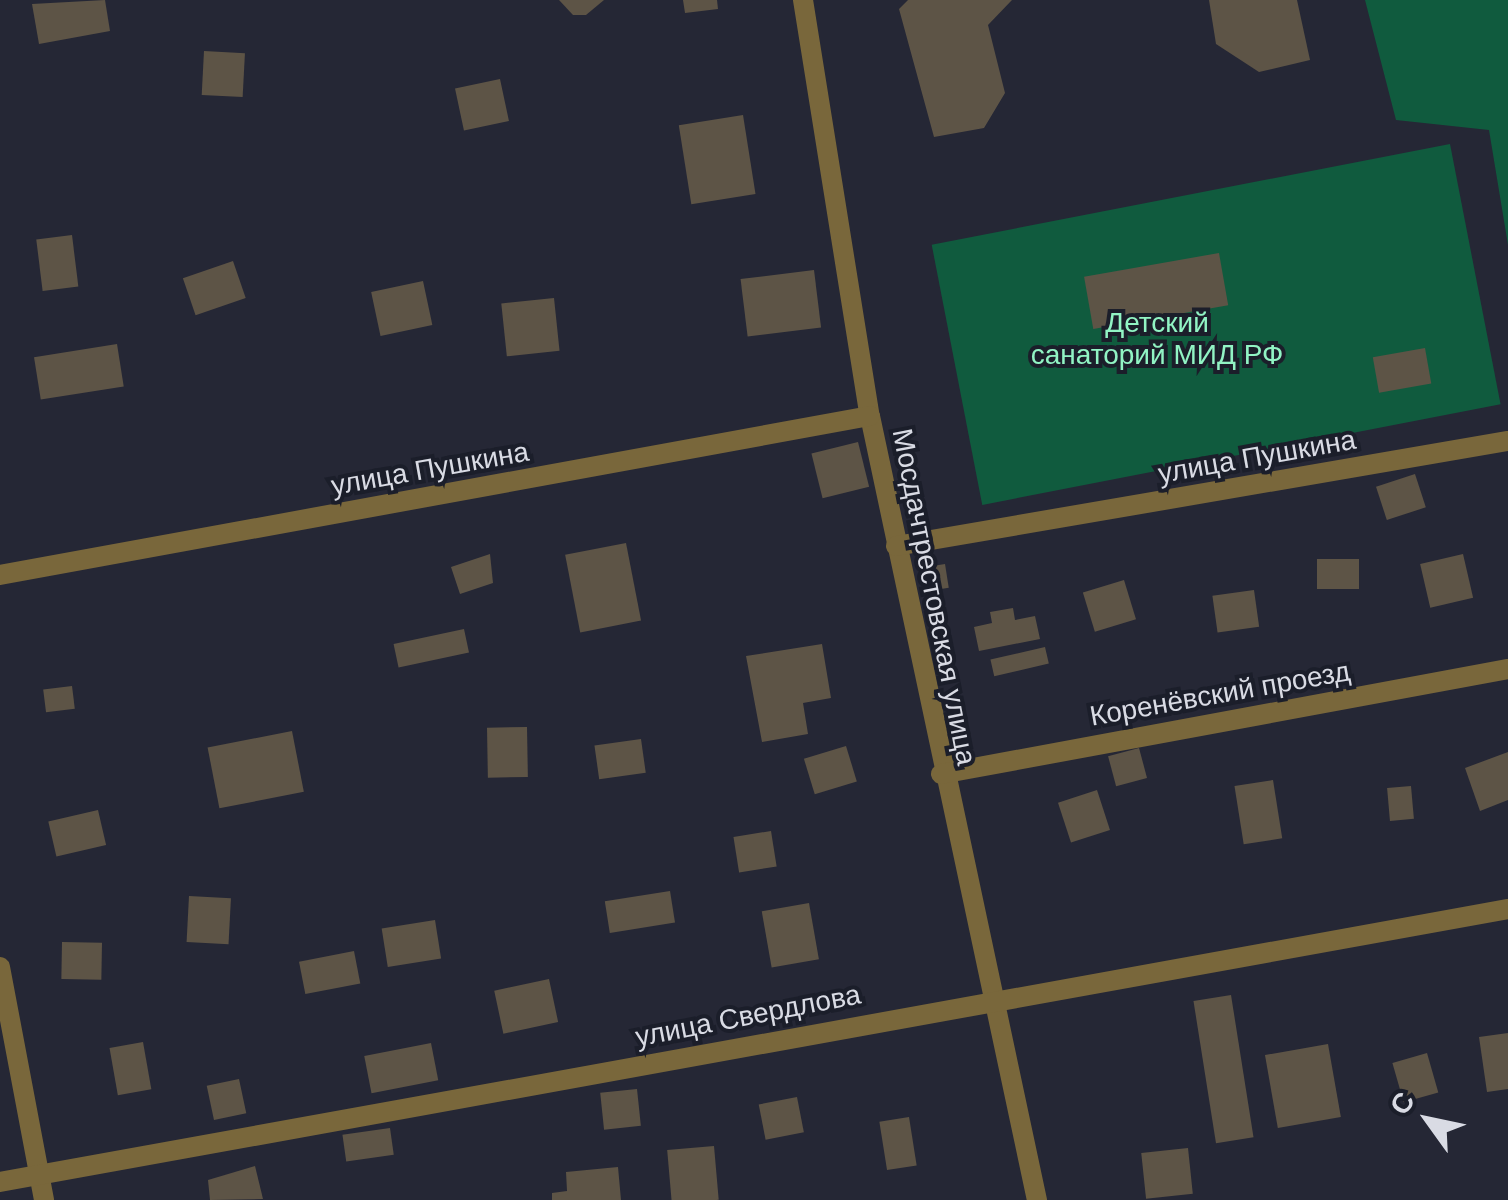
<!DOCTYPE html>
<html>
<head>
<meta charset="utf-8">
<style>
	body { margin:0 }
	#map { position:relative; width:1508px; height:1200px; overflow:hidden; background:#252735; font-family:Helvetica,sans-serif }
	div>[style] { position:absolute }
	.forest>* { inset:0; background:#105b3e; transform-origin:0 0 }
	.building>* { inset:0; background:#5d5446; transform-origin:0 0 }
	.street>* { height:20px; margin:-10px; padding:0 10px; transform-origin:10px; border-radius:10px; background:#79673b }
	span { translate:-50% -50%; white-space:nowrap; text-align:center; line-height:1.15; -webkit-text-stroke:8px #1b1e2a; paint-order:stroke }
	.park-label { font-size:28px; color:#91f4c4 }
	.street-label { font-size:28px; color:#d9dbe4 }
	.north { position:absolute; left:1378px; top:1070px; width:100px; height:100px; -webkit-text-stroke:8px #1b1e2a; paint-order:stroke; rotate:303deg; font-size:28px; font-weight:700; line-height:40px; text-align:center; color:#d9dbe4 }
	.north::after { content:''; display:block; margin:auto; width:35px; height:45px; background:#d9dbe4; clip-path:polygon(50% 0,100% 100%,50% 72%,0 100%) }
</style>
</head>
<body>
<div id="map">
	<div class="forest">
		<div style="clip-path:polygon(1365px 0,1508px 0,1508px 245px,1489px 130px,1396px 120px)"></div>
		<div style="left:1450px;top:144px;width:265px;height:528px;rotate:79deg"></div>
	</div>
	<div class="building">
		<div style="clip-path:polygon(105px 0,110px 31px,39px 44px,32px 4px)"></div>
		<div style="clip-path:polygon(559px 0,604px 0,586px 15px,573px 15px)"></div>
		<div style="clip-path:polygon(683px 0,717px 0,718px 9px,685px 13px)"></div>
		<div style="clip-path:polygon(908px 0,1012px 0,988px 25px,1005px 93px,984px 128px,934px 137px,899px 9px)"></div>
		<div style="clip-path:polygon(1209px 0,1297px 0,1310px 60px,1259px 72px,1216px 44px)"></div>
		<div style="left:204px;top:51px;width:41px;height:44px;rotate:3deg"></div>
		<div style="left:500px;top:79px;width:43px;height:46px;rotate:78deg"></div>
		<div style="left:743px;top:115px;width:80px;height:65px;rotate:81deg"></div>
		<div style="left:72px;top:235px;width:52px;height:36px;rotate:83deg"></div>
		<div style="left:1219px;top:253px;width:53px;height:137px;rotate:80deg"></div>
		<div style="left:233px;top:261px;width:39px;height:53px;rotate:71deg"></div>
		<div style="left:814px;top:270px;width:58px;height:74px;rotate:83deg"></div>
		<div style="left:423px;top:281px;width:45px;height:53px;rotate:78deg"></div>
		<div style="left:554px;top:298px;width:53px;height:53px;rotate:84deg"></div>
		<div style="left:117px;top:344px;width:43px;height:84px;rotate:81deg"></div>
		<div style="left:1425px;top:348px;width:36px;height:53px;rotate:80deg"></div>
		<div style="left:858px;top:442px;width:46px;height:48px;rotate:76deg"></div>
		<div style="left:1415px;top:474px;width:35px;height:41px;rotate:72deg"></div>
		<div style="left:626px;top:543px;width:79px;height:62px;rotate:79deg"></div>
		<div style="clip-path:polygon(490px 554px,493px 583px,460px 594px,451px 567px)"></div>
		<div style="left:1463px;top:554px;width:45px;height:44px;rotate:77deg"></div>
		<div style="left:1317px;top:559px;width:42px;height:30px"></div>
		<div style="left:945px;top:564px;width:24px;height:22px;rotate:81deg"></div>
		<div style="left:1124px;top:580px;width:41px;height:43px;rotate:73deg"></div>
		<div style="left:1254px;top:590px;width:37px;height:42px;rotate:82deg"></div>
		<div style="clip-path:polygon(1013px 608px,1015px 620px,1035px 616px,1040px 639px,979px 651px,974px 627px,992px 623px,990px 612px)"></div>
		<div style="left:464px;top:629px;width:24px;height:72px;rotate:78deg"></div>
		<div style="clip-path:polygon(822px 644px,831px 698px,803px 703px,808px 734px,762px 742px,746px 656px)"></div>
		<div style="left:1045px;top:647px;width:17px;height:56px;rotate:77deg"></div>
		<div style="left:72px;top:686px;width:23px;height:29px;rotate:83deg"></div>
		<div style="left:527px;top:727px;width:50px;height:40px;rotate:89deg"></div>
		<div style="left:292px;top:731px;width:62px;height:86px;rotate:79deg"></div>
		<div style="left:641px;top:739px;width:34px;height:47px;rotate:82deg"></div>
		<div style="left:846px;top:746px;width:37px;height:44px;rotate:73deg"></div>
		<div style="left:1139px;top:748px;width:31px;height:32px;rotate:75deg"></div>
		<div style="clip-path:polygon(1508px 752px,1508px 800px,1480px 811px,1465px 768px)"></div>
		<div style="left:1273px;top:780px;width:59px;height:39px;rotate:81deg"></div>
		<div style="left:1411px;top:786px;width:33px;height:24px;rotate:85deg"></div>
		<div style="left:1097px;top:790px;width:42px;height:41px;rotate:72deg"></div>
		<div style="left:98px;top:810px;width:36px;height:51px;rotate:77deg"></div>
		<div style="left:771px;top:831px;width:36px;height:38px;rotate:81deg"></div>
		<div style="left:670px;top:891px;width:32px;height:66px;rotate:81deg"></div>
		<div style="left:189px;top:896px;width:42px;height:46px;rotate:3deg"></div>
		<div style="left:809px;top:903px;width:57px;height:48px;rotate:80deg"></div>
		<div style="left:435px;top:920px;width:39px;height:54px;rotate:81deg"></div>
		<div style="left:62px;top:942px;width:40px;height:37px;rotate:1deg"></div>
		<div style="left:354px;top:951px;width:33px;height:56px;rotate:79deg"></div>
		<div style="left:549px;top:979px;width:44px;height:56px;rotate:78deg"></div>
		<div style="left:1231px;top:995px;width:144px;height:38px;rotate:81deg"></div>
		<div style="clip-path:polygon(1508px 1033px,1508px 1089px,1487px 1092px,1479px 1037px)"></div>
		<div style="left:143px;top:1042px;width:48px;height:34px;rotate:80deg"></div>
		<div style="left:431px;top:1043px;width:38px;height:68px;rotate:79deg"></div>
		<div style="left:1328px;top:1044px;width:74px;height:64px;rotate:80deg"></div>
		<div style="left:1427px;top:1053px;width:41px;height:36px;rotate:74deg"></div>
		<div style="left:239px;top:1079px;width:35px;height:33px;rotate:78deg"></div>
		<div style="left:637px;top:1089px;width:37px;height:37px;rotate:84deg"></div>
		<div style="left:797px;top:1097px;width:36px;height:39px;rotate:79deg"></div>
		<div style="left:909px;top:1117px;width:49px;height:30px;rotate:81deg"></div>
		<div style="left:390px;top:1128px;width:27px;height:48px;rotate:82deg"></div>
		<div style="left:714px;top:1146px;width:54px;height:47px;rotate:85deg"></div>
		<div style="left:1188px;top:1148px;width:46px;height:47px;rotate:84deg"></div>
		<div style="clip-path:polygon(255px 1166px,263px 1199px,210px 1200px,208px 1180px)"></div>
		<div style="clip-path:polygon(618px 1167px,621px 1200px,552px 1200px,552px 1193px,567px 1191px,566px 1172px)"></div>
	</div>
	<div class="street">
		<div style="left:803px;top:0;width:421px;rotate:80.9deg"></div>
		<div style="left:870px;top:416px;width:802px;rotate:77.98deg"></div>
		<div style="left:896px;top:546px;width:621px;rotate:-9.74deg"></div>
		<div style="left:0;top:575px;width:884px;rotate:-10.36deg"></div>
		<div style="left:941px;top:774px;width:577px;rotate:-10.49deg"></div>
		<div style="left:0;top:967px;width:237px;rotate:79.3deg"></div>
		<div style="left:0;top:1182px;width:1533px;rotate:-10.26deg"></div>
	</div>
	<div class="park-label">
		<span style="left:1157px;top:339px">Детский<br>санаторий МИД РФ</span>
	</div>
	<div class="street-label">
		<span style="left:1257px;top:457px;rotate:-10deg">улица Пушкина</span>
		<span style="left:430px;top:469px;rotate:-10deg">улица Пушкина</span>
		<span style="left:934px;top:597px;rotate:79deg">Мосдачтрестовская улица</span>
		<span style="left:1220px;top:694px;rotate:-10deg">Коренёвский проезд</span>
		<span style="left:748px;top:1016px;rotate:-11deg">улица Свердлова</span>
	</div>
	<div class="north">С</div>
</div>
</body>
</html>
